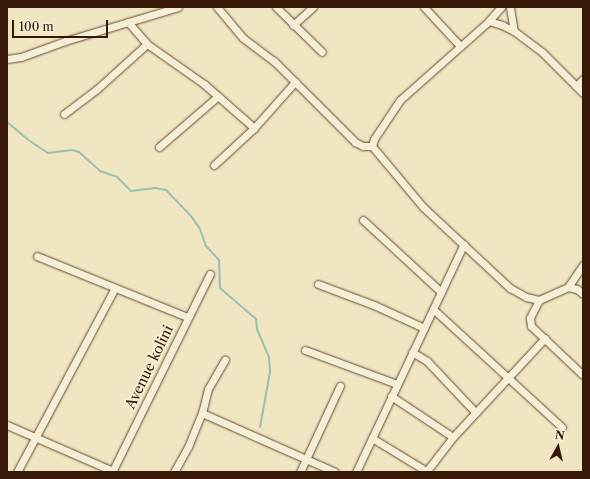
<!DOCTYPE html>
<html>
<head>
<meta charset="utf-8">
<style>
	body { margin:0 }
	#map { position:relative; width:590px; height:479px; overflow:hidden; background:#f0e6c2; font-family:"Libre Caslon Text",serif }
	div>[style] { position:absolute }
	.stream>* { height:2px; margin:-1px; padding:0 1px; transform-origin:1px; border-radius:1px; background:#9ac0b2 }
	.roads { filter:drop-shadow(0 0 1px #654b35) drop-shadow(0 0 1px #654b35) }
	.minor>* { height:7px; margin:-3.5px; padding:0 3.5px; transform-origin:3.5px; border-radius:3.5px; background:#f5efd7 }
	span { translate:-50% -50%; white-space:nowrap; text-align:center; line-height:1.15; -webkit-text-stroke:4px #f5efd7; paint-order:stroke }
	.street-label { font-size:14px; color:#371706 }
	.frame { position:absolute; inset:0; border:8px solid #371706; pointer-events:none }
	.north { position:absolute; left:538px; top:427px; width:40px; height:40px; -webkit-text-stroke:3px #f5efd7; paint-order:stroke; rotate:8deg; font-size:11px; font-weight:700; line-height:16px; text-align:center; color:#371706 }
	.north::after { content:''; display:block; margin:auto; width:14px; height:18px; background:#371706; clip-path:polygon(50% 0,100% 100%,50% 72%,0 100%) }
	.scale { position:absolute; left:12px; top:20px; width:96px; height:18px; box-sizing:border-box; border:2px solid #371706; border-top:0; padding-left:5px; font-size:12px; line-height:14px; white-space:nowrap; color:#371706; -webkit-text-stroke:3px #f5efd7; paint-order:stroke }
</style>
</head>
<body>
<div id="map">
	<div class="stream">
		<div style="left:7px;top:122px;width:26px;rotate:40deg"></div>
		<div style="left:27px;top:139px;width:25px;rotate:34deg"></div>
		<div style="left:48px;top:153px;width:24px;rotate:-7deg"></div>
		<div style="left:72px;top:150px;width:7px;rotate:16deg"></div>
		<div style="left:79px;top:152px;width:28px;rotate:42deg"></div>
		<div style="left:100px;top:171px;width:18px;rotate:19deg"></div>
		<div style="left:117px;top:177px;width:20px;rotate:45deg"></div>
		<div style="left:131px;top:191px;width:24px;rotate:-7deg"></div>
		<div style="left:155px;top:188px;width:11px;rotate:10deg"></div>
		<div style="left:166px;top:190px;width:36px;rotate:46deg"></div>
		<div style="left:191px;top:216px;width:16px;rotate:55deg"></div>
		<div style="left:200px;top:229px;width:18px;rotate:71deg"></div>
		<div style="left:206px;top:246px;width:19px;rotate:47deg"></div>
		<div style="left:219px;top:260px;width:28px;rotate:88deg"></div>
		<div style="left:220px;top:288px;width:48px;rotate:40.7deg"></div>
		<div style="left:256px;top:319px;width:10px;rotate:84deg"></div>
		<div style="left:257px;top:329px;width:30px;rotate:67deg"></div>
		<div style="left:269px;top:357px;width:15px;rotate:86deg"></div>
		<div style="left:270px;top:372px;width:56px;rotate:100.3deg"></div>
	</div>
	<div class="roads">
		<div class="minor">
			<div style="left:217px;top:7px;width:40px;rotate:50deg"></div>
			<div style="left:243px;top:38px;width:39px;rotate:37deg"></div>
			<div style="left:274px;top:61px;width:115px;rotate:45deg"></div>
			<div style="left:355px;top:142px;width:9px;rotate:27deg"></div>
			<div style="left:363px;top:146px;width:9px"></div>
			<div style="left:276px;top:7px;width:64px;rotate:44.4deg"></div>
			<div style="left:424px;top:7px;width:53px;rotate:47.3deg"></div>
			<div style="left:501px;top:7px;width:18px;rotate:131deg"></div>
			<div style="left:489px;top:21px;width:119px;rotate:138.4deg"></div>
			<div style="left:400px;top:100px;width:47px;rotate:123.7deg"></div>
			<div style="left:374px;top:139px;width:7px;rotate:106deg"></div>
			<div style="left:372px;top:146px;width:80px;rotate:50.1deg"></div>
			<div style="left:423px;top:207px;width:119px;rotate:43deg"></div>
			<div style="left:510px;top:288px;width:18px;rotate:29deg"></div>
			<div style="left:526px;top:297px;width:13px;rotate:13deg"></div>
			<div style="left:539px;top:300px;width:32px;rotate:-24deg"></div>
			<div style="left:568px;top:287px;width:9px;rotate:13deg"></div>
			<div style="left:577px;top:289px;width:8px;rotate:40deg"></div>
			<div style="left:510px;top:7px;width:24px;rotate:81deg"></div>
			<div style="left:489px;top:21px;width:14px;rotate:17deg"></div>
			<div style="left:502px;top:25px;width:13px;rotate:27deg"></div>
			<div style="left:514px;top:31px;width:35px;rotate:37deg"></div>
			<div style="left:542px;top:52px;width:58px;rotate:45deg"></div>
			<div style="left:128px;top:22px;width:29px;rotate:49deg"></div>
			<div style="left:147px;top:44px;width:70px;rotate:35.1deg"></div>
			<div style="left:204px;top:84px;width:67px;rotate:41.3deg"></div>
			<div style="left:293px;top:25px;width:27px;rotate:-42deg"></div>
			<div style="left:7px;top:59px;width:14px;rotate:-8deg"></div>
			<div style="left:21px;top:57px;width:47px;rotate:-20deg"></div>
			<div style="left:65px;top:41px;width:118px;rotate:-16.7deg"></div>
			<div style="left:576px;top:86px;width:10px;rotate:-45deg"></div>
			<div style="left:64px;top:114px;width:41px;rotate:-37.1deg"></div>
			<div style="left:97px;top:89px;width:67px;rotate:-42deg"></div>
			<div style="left:159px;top:147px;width:78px;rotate:-40.8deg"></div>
			<div style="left:214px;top:165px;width:54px;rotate:-42.8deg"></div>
			<div style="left:254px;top:128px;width:62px;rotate:-48.3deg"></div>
			<div style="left:363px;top:220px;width:106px;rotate:42.7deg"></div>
			<div style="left:37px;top:256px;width:162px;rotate:22.1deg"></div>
			<div style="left:318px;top:284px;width:60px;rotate:20.6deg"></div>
			<div style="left:374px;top:305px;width:55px;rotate:24.7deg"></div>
			<div style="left:568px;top:287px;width:27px;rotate:-56deg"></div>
			<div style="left:539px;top:300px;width:20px;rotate:117deg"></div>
			<div style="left:530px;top:318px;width:8px;rotate:83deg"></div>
			<div style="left:531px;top:326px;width:71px;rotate:43.3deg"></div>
			<div style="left:433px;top:309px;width:175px;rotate:42.5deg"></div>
			<div style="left:305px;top:350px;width:98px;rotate:20.3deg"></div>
			<div style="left:412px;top:352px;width:17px;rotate:31deg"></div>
			<div style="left:427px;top:361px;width:71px;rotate:46.7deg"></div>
			<div style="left:391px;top:396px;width:74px;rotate:33.5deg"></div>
			<div style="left:202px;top:413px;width:145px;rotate:23.9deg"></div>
			<div style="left:7px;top:425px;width:116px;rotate:23.5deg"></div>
			<div style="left:372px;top:438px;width:63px;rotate:31.4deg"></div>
			<div style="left:17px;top:472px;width:208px;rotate:-62deg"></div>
			<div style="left:112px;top:472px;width:221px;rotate:-63.7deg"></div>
			<div style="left:174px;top:472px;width:29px;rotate:-61deg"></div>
			<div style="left:188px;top:447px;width:37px;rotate:-68deg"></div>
			<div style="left:202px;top:413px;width:25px;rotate:-76deg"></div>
			<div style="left:208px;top:389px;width:34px;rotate:-60deg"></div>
			<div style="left:300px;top:472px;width:95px;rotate:-65.1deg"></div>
			<div style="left:356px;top:472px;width:252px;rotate:-64.7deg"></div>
			<div style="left:426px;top:472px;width:44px;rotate:-52.4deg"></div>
			<div style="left:453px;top:437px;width:135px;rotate:-47.1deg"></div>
		</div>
	</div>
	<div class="street-label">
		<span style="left:149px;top:367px;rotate:-64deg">Avenue kolini</span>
	</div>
	<div class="frame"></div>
	<div class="north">N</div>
	<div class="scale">100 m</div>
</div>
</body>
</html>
